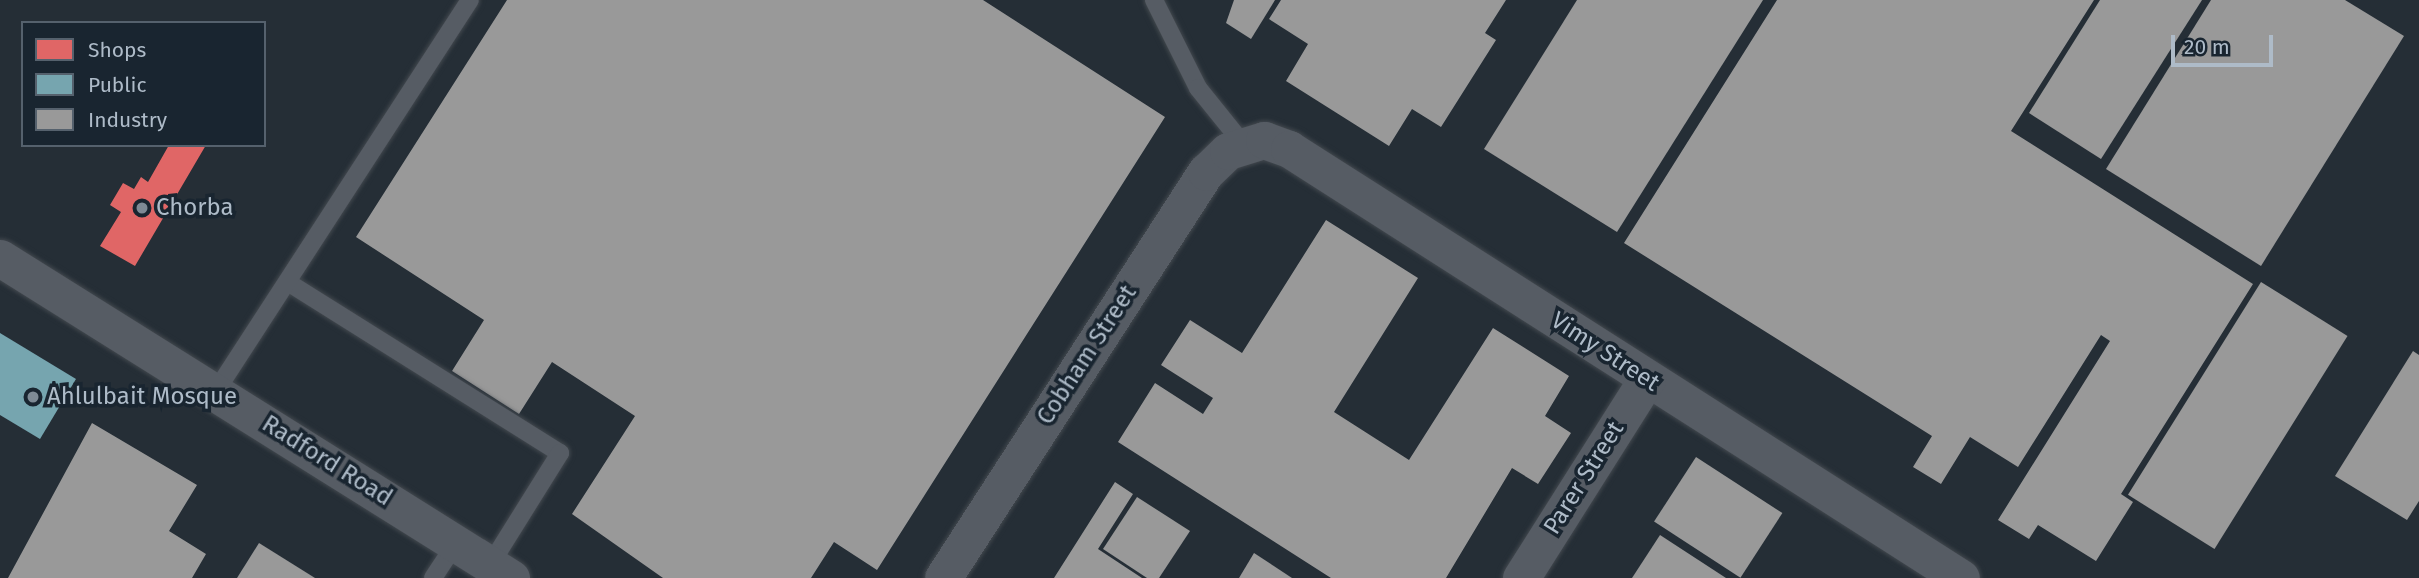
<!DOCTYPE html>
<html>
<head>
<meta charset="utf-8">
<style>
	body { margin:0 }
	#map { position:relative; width:2419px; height:578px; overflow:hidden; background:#252e36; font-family:"Fira Sans",sans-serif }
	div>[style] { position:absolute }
	.shops>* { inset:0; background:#e06666 }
	.public>* { inset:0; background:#76a5af }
	.industry>* { inset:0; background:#999; transform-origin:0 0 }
	.roads { filter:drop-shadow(0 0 2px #42484e) drop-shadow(0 0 2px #42484e) }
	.service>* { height:18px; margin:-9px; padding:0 9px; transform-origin:9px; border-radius:9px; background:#565c64 }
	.minor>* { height:37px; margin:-18.5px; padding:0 18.5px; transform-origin:18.5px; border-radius:18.5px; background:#565c64 }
	.dots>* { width:19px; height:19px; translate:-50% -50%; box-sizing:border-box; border:4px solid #192530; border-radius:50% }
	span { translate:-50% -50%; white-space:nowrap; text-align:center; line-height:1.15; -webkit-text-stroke:7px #192530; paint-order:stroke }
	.poi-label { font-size:24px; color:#aebbc8 }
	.left { translate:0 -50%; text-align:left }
	.street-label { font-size:24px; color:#aebbc8 }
	.legend { position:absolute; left:21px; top:21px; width:245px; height:126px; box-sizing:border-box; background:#192530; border:2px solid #55616d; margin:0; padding:9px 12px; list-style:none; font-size:21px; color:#aebbc8 }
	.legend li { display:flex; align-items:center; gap:14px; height:35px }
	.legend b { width:35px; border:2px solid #55616d }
	.scale { position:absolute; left:2171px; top:35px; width:102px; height:32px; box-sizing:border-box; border:4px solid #aebbc8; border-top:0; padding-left:9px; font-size:21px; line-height:24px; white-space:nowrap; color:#aebbc8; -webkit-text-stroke:5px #192530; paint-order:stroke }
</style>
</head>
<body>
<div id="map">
	<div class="shops">
		<div style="clip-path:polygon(169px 145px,206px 145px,135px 266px,100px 246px,121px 212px,110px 205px,123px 183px,134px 189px,141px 177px,148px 182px)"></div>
	</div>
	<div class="public">
		<div style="clip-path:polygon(0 333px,76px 379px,40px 439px,0 415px)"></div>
	</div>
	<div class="industry">
		<div style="clip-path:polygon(507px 0,983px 0,1165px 117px,877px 570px,834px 542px,811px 578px,663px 578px,572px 514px,635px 416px,552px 362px,519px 414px,452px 371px,484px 320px,356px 237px)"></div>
		<div style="clip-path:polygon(1234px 0,1275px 0,1251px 39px,1226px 23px)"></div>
		<div style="clip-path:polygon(1281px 0,1506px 0,1485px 33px,1496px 40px,1441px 127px,1412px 109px,1389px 146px,1286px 81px,1308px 44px,1269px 19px)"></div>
		<div style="clip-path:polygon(1577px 0,1763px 0,1617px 232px,1484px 149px)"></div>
		<div style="clip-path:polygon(1777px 0,2094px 0,2011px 131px,2253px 284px,2121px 494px,2133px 502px,2096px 561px,2038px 525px,2029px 539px,1998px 520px,2110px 341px,2101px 335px,2018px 467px,1970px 437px,1941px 484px,1913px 467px,1932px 436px,1624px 243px)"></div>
		<div style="clip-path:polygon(2100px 0,2202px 0,2101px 159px,2029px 113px)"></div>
		<div style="clip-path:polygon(2211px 0,2345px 0,2404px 36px,2261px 266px,2106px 169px)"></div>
		<div style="clip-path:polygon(1326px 220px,1418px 278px,1334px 412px,1409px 460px,1493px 328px,1569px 376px,1545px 416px,1571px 433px,1538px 484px,1512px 468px,1446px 578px,1331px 578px,1118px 442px,1155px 383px,1203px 414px,1213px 398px,1161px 365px,1190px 320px,1242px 353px)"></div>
		<div style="left:2261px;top:282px;width:102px;height:251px;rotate:32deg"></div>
		<div style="clip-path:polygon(2413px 351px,2419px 355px,2419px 501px,2407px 520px,2335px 476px)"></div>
		<div style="clip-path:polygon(92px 423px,197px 485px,169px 531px,206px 554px,192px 578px,8px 578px)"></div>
		<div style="left:1696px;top:457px;width:103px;height:77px;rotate:33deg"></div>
		<div style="clip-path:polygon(1115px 482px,1133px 494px,1098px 549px,1142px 578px,1054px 578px)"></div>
		<div style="clip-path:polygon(1137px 497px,1190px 531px,1159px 578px,1147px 578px,1103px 549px)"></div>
		<div style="clip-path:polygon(1660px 535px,1726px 578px,1632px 578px)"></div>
		<div style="clip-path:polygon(259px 543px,315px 578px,237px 578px)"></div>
		<div style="clip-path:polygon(1254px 553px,1292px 578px,1239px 578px)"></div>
	</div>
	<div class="roads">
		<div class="service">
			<div style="left:1154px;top:0;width:98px;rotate:63.4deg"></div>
			<div style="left:1198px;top:88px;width:73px;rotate:51.1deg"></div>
			<div style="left:289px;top:283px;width:320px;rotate:32.1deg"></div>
			<div style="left:560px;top:453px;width:132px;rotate:122deg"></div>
			<div style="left:216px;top:391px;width:466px;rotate:-57deg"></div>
			<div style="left:433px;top:578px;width:42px;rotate:-56.7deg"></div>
		</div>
		<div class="minor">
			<div style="left:0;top:258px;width:603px;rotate:32.06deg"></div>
			<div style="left:943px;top:578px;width:484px;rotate:-57.1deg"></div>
			<div style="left:1206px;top:172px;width:30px;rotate:-44deg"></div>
			<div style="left:1228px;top:151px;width:38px;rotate:-17deg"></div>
			<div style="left:1264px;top:140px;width:27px;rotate:20deg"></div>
			<div style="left:1289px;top:149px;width:797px;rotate:32.55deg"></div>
			<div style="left:1521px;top:578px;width:236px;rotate:-57.7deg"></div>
		</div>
	</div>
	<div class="dots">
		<div style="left:142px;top:208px;background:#7e8a95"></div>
		<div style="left:33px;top:397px;background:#7e8a95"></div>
	</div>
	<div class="poi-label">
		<span class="left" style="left:156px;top:208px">Chorba</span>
		<span class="left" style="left:47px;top:397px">Ahlulbait Mosque</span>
	</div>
	<div class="street-label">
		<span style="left:1605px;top:352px;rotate:33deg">Vimy Street</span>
		<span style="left:1087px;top:355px;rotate:-57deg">Cobham Street</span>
		<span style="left:327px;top:461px;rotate:32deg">Radford Road</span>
		<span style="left:1584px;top:478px;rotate:-58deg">Parer Street</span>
	</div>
	<ul class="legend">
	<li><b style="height:19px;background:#e06666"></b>Shops</li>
	<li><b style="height:19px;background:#76a5af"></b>Public</li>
	<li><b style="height:19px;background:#999"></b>Industry</li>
	</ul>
	<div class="scale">20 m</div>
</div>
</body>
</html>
